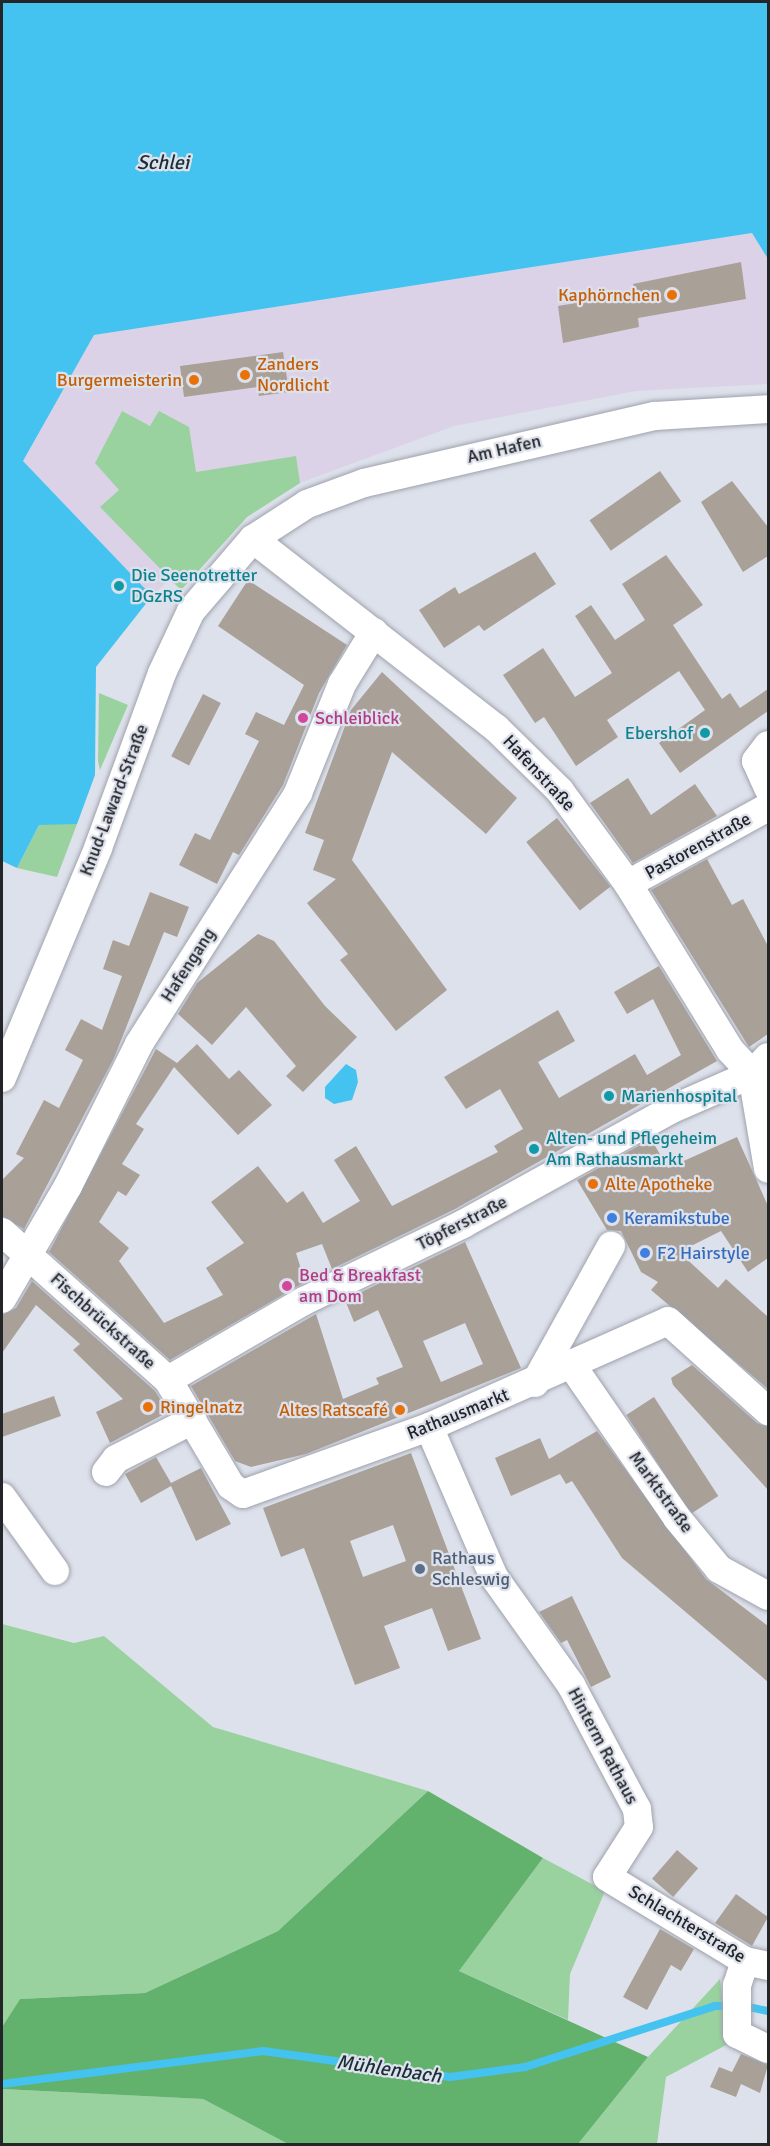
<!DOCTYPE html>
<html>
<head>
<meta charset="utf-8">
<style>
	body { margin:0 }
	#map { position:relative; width:770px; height:2146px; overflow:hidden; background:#dde1eb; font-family:Signika,sans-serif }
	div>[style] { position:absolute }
	.commercial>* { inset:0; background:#dcd2e7 }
	.green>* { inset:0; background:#99d29f }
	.forest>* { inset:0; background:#62b26d }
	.water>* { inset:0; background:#44c3f1 }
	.stream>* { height:8px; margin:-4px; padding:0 4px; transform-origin:4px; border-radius:4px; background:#44c3f1 }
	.building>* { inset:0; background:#a9a098; transform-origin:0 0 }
	.roads { filter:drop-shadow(0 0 2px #9fa2ac) drop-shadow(0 0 2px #9fa2ac) }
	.minor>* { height:28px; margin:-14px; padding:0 14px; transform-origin:14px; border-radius:14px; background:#fff }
	.dots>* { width:16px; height:16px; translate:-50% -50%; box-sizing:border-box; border:3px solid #dde1eb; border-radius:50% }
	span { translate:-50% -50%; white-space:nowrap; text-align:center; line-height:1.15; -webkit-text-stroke:4.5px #dde1eb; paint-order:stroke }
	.food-label { font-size:18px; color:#c56008 }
	.right { translate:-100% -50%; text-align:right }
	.left { translate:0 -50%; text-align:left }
	.street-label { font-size:18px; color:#232528 }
	.culture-label { font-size:18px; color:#0d838f }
	.hotel-label { font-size:18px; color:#b23c85 }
	.shop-label { font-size:18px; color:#366cbe }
	.service-label { font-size:18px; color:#4e5e75 }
	.water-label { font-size:20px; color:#192e37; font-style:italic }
	.frame { position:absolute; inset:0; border:3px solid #232528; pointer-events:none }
</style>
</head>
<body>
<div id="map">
	<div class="commercial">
		<div style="clip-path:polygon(752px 233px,768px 259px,768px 384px,636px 391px,454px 426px,300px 483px,247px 517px,181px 590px,169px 580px,152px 596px,23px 461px,94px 335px)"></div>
	</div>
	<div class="green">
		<div style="clip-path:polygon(122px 411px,150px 426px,159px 411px,189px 427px,196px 472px,296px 456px,300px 483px,247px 517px,181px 590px,100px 507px,119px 490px,95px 463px)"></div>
		<div style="clip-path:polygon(99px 693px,128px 705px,100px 770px,98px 761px)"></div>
		<div style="clip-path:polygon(63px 821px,77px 824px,57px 877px,17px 868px,39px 825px)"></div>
		<div style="clip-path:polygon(2px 1624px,74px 1643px,104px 1636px,213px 1727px,428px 1791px,278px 1931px,145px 1993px,20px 1999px,2px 2027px)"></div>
		<div style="clip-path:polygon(543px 1858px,605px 1891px,570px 1974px,568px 2020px,459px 1971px)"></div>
		<div style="clip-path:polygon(720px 1979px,728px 2044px,666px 2077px,657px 2144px,578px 2144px,648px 2057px)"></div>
		<div style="clip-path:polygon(2px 2089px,203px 2099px,288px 2144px,2px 2144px)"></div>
	</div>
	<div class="forest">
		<div style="clip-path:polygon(428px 1791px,543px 1858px,459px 1971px,648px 2057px,578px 2144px,288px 2144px,203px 2099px,2px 2089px,2px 2027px,20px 1999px,145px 1993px,278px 1931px)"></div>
	</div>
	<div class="water">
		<div style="clip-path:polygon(2px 2px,768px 2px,768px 259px,752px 233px,94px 335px,23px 461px,152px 596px,96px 667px,95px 775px,77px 824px,39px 825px,17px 868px,2px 861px)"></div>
		<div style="clip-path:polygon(346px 1064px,356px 1070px,358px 1082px,352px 1100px,334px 1104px,325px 1098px,325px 1087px)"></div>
	</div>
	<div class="stream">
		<div style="left:744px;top:2006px;width:25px;rotate:12deg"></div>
		<div style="left:2px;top:2084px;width:263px;rotate:-7.2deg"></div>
		<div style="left:263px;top:2051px;width:189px;rotate:7.9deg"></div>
		<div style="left:450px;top:2077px;width:76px;rotate:-7.6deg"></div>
		<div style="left:525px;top:2067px;width:200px;rotate:-17.8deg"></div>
		<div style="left:715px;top:2006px;width:17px"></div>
	</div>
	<div class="building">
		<div style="clip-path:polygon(741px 262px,746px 299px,638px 318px,639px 327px,563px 343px,558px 306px,612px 297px,612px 293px,634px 290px,633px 284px)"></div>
		<div style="clip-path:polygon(283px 352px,289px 392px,259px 396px,257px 387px,184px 397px,180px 366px)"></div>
		<div style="left:660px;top:471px;width:37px;height:86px;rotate:55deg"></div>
		<div style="clip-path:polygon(732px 481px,768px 527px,768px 556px,743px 572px,701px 502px)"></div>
		<div style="clip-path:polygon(535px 552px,556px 584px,484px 631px,479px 625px,444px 648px,419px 610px,455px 587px,459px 594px)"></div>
		<div style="clip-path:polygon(666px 555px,703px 605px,673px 625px,722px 699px,730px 693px,740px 708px,768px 689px,768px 711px,680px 773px,659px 743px,705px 710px,679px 671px,607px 720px,618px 737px,576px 766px,544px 717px,535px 723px,503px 675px,543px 648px,575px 697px,612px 673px,575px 616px,591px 605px,615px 640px,645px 620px,622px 584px)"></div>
		<div style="clip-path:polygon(248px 580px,347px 645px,319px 693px,283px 785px,239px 855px,233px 852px,217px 884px,179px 865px,195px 833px,210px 840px,259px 741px,245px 734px,256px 712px,284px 725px,304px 685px,218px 626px)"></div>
		<div style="clip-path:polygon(382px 672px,517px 798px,486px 834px,392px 752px,352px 860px,447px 990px,396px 1031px,340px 960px,348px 954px,307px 903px,336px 879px,313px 870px,324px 840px,305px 833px,351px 710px)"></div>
		<div style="left:203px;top:694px;width:20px;height:70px;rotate:27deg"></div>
		<div style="clip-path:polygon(628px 778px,651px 815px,695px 784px,717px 816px,633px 863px,590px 803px)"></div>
		<div style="left:557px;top:818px;width:87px;height:39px;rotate:52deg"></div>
		<div style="clip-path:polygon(707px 859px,732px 905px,743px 899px,768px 946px,768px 1034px,749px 1047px,651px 890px)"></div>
		<div style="clip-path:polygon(150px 892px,189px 907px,177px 937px,164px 932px,114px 1058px,24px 1229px,2px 1216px,2px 1180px,24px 1158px,16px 1154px,44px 1100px,59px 1108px,83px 1060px,65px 1050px,81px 1019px,102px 1030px,122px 976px,103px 969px,113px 940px,129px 946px)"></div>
		<div style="clip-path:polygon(258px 934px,274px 941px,325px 1006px,357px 1037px,303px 1092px,286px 1076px,296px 1066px,246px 1007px,212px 1045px,178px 1014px,197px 983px)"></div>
		<div style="clip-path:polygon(659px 966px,717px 1061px,455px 1209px,332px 1269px,322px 1244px,296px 1253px,305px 1282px,170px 1360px,49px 1252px,156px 1049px,177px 1063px,197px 1044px,229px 1079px,239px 1070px,272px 1105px,238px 1135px,174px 1067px,136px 1124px,144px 1129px,122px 1164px,140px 1175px,126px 1196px,118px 1191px,99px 1222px,129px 1248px,119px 1261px,164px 1323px,223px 1295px,206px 1268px,244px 1243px,211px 1202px,258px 1166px,287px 1203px,303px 1191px,323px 1223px,360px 1201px,334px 1160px,356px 1146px,392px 1206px,498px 1152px,494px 1146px,523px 1129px,500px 1089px,466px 1109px,444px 1077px,558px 1010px,575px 1041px,538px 1062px,559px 1098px,635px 1054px,647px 1075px,681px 1055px,653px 999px,627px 1014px,614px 992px)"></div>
		<div style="clip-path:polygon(737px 1137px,768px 1206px,768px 1258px,748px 1272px,721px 1231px,679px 1252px,718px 1288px,726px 1279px,768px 1317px,768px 1389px,651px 1290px,658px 1282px,641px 1272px,621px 1231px,607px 1230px,577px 1180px,651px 1139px,668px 1168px)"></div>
		<div style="clip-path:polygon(evenodd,465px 1242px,521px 1368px,306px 1454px,251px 1467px,235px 1461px,191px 1386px,316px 1314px,343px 1399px,379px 1384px,376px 1378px,403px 1367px,378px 1310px,354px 1322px,345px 1300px,465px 1242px,465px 1323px,483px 1364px,441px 1382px,423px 1341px,465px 1323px)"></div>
		<div style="clip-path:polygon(32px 1281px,155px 1391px,168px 1412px,110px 1443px,96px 1412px,123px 1399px,73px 1350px,80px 1344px,36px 1305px,2px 1353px,2px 1315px,16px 1308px)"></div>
		<div style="clip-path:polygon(692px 1365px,757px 1423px,768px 1427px,768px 1490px,673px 1385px,671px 1378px)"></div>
		<div style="clip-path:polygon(54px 1396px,61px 1416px,2px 1437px,2px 1414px)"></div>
		<div style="left:654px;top:1397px;width:118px;height:33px;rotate:57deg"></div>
		<div style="clip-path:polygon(597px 1431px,706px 1579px,768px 1626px,768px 1682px,622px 1558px,572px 1481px,566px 1484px,560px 1474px,511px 1496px,495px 1458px,540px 1438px,549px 1459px)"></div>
		<div style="clip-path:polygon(evenodd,411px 1453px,481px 1639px,448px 1651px,432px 1608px,384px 1626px,400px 1668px,355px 1685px,304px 1548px,281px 1557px,263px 1508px,411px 1453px,393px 1525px,406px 1561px,363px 1577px,350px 1541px,393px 1525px)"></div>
		<div style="clip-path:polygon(156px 1457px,171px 1483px,201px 1468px,231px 1524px,196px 1541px,171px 1486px,141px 1503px,125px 1474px)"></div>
		<div style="clip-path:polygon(572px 1596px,611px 1677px,591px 1687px,567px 1640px,561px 1643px,539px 1612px)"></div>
		<div style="left:677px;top:1850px;width:28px;height:38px;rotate:41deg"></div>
		<div style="clip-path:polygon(736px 1894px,768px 1917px,752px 1946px,715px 1923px)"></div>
		<div style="clip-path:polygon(660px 1929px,694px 1949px,681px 1971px,671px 1965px,647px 2010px,623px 1997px)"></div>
		<div style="clip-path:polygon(741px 2054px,768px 2065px,760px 2093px,741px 2084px,736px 2097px,710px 2087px,719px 2067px,732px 2072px)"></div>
	</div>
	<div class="roads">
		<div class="minor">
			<div style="left:253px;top:539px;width:308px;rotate:37.9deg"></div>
			<div style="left:496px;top:728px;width:90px;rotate:44.5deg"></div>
			<div style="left:560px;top:791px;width:115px;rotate:53.8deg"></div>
			<div style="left:628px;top:884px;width:195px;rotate:58.4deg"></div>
			<div style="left:730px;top:1050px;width:33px;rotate:47deg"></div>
			<div style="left:768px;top:745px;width:20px;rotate:127deg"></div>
			<div style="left:756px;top:761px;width:30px;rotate:66deg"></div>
			<div style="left:628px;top:884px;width:160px;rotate:-28.8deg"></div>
			<div style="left:752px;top:1074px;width:96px;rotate:80.4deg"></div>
			<div style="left:2px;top:1078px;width:249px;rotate:-67.3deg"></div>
			<div style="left:98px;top:848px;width:186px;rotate:-69.9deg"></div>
			<div style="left:162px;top:673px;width:68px;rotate:-64.9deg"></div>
			<div style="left:191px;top:611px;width:95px;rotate:-49.3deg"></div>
			<div style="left:253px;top:539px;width:64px;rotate:-32.9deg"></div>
			<div style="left:307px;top:504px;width:61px;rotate:-20.2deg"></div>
			<div style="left:364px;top:483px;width:299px;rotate:-13deg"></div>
			<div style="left:655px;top:416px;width:113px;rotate:-3.5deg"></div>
			<div style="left:2px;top:1232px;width:222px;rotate:41.7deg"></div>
			<div style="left:168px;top:1380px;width:123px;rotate:59.3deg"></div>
			<div style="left:231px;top:1486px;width:14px;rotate:34deg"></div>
			<div style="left:243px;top:1494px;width:198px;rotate:-19.8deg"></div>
			<div style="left:429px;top:1427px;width:261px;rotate:-23.9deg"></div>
			<div style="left:668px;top:1321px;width:135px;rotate:42deg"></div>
			<div style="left:2px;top:1299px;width:131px;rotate:-59.7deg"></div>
			<div style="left:68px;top:1186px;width:159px;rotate:-63.4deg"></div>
			<div style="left:139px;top:1044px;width:297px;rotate:-57.6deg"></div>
			<div style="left:298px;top:793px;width:118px;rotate:-68deg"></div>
			<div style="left:342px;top:684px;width:61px;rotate:-58.4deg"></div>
			<div style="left:573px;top:1367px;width:183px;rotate:55.4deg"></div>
			<div style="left:677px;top:1518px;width:66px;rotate:50.5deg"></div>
			<div style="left:719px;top:1569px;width:56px;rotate:28.9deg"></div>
			<div style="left:168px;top:1380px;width:157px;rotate:-30.2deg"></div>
			<div style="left:304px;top:1301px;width:177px;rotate:-25.8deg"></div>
			<div style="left:463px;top:1224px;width:236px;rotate:-28.8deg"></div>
			<div style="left:670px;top:1110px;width:90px;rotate:-23.7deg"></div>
			<div style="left:752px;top:1074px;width:23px;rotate:-47deg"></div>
			<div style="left:535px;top:1383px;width:157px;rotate:-61deg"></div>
			<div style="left:429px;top:1427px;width:163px;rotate:66.6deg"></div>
			<div style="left:494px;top:1577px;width:133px;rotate:54.5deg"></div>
			<div style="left:571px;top:1685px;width:140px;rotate:62deg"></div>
			<div style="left:637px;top:1809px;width:18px;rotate:84deg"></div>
			<div style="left:639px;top:1827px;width:59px;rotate:122.6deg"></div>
			<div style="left:607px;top:1877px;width:162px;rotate:31.3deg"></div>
			<div style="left:745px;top:1961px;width:24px;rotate:12deg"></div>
			<div style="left:106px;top:1472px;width:16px;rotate:-52deg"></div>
			<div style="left:116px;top:1459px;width:86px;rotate:-26.9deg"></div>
			<div style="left:2px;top:1497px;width:91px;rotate:54.4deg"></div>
			<div style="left:745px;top:1961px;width:25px;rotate:108deg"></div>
			<div style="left:737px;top:1985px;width:49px;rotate:90deg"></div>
			<div style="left:737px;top:2034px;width:34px;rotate:26deg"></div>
		</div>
	</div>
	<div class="dots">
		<div style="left:672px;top:295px;background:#e8710a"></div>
		<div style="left:245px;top:375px;background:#e8710a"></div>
		<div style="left:194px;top:380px;background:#e8710a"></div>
		<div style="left:119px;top:586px;background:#0f9aa8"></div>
		<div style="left:303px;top:718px;background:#d1479c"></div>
		<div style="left:705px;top:733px;background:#0f9aa8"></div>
		<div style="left:609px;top:1096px;background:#0f9aa8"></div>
		<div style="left:534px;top:1149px;background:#0f9aa8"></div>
		<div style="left:593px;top:1184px;background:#e8710a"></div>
		<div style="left:612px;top:1218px;background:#3f7fe0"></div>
		<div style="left:645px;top:1253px;background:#3f7fe0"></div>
		<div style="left:287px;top:1286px;background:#d1479c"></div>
		<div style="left:148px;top:1407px;background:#e8710a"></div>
		<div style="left:400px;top:1410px;background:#e8710a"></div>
		<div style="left:420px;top:1569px;background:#5c6f8a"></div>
	</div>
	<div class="food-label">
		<span class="right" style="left:660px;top:295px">Kaphörnchen</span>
		<span class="left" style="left:257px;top:375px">Zanders<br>Nordlicht</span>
		<span class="right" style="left:182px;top:380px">Burgermeisterin</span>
		<span class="left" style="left:605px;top:1184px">Alte Apotheke</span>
		<span class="left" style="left:160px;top:1407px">Ringelnatz</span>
		<span class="right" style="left:388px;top:1410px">Altes Ratscafé</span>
	</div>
	<div class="street-label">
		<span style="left:504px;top:449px;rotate:-13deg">Am Hafen</span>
		<span style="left:539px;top:773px;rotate:47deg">Hafenstraße</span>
		<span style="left:114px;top:800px;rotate:-69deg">Knud-Laward-Straße</span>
		<span style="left:698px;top:846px;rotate:-29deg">Pastorenstraße</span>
		<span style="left:188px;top:965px;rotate:-57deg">Hafengang</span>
		<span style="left:462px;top:1223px;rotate:-27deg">Töpferstraße</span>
		<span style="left:103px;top:1321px;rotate:42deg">Fischbrückstraße</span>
		<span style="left:458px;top:1414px;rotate:-22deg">Rathausmarkt</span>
		<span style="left:661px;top:1492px;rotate:54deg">Marktstraße</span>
		<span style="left:603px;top:1746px;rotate:62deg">Hinterm Rathaus</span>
		<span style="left:687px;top:1924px;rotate:31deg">Schlachterstraße</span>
	</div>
	<div class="culture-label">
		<span class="left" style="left:131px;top:586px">Die Seenotretter<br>DGzRS</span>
		<span class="right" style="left:693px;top:733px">Ebershof</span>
		<span class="left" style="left:621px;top:1096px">Marienhospital</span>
		<span class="left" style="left:546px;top:1149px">Alten- und Pflegeheim<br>Am Rathausmarkt</span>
	</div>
	<div class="hotel-label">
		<span class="left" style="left:315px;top:718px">Schleiblick</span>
		<span class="left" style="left:299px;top:1286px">Bed &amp; Breakfast<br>am Dom</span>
	</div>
	<div class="shop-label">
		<span class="left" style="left:624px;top:1218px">Keramikstube</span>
		<span class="left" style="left:657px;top:1253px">F2 Hairstyle</span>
	</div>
	<div class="service-label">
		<span class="left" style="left:432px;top:1569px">Rathaus<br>Schleswig</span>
	</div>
	<div class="water-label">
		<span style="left:163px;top:162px">Schlei</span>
		<span style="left:389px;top:2069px;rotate:8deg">Mühlenbach</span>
	</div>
	<div class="frame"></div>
</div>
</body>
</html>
